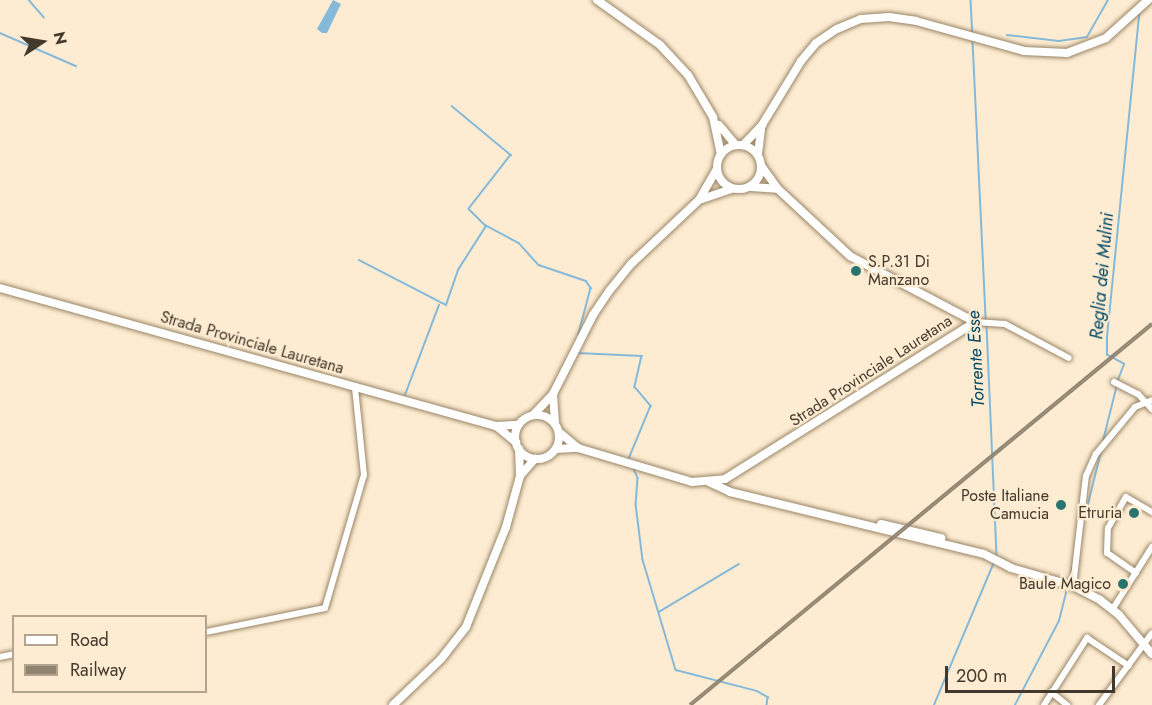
<!DOCTYPE html>
<html>
<head>
<meta charset="utf-8">
<style>
	body { margin:0 }
	#map { position:relative; width:1152px; height:705px; overflow:hidden; background:#fdecd1; font-family:Jost,sans-serif }
	div>[style] { position:absolute }
	.water>* { inset:0; background:#85b9d9 }
	.stream>* { height:1.5px; margin:-0.75px; padding:0 0.75px; transform-origin:0.75px; border-radius:0.75px; background:#85b9d9 }
	.roads { filter:drop-shadow(0 0 2px #998567) drop-shadow(0 0 2px #998567) }
	.street>* { height:6px; margin:-3px; padding:0 3px; transform-origin:3px; border-radius:3px; background:#fff }
	.secondary>* { height:8px; margin:-4px; padding:0 4px; transform-origin:4px; border-radius:4px; background:#fff }
	.secondary>.ring { margin:-4px; padding:0; box-sizing:content-box; background:none; border:8px solid #fff; border-radius:50% }
	.rail>* { height:4px; margin-top:-2px; transform-origin:0; background:repeating-linear-gradient(90deg,#fdecd1 0 4.5px,#908471 0 9px); box-sizing:border-box; border-block:2px solid #908471 }
	.dots>* { width:16px; height:16px; translate:-50% -50%; box-sizing:border-box; border:3px solid #fdecd1; border-radius:50% }
	span { translate:-50% -50%; white-space:nowrap; text-align:center; line-height:1.15; -webkit-text-stroke:4.5px #fdecd1; paint-order:stroke }
	.poi-label { font-size:16px; color:#42392c }
	.left { translate:0 -50%; text-align:left }
	.right { translate:-100% -50%; text-align:right }
	.street-label { font-size:16px; color:#42392c }
	.water-label { font-size:18px; color:#004766; font-style:italic }
	.legend { position:absolute; left:12px; top:615px; width:195px; height:78px; box-sizing:border-box; background:#fdecd1; border:2px solid #b2a48f; margin:0; padding:8px 10px; list-style:none; font-size:18px; color:#42392c }
	.legend li { display:flex; align-items:center; gap:12px; height:30px }
	.legend b { width:30px; border:2px solid #b2a48f }
	.north { position:absolute; left:12px; top:12px; width:60px; height:60px; -webkit-text-stroke:4px #fdecd1; paint-order:stroke; rotate:78deg; font-size:16px; font-weight:700; line-height:24px; text-align:center; color:#42392c }
	.north::after { content:''; display:block; margin:auto; width:21px; height:27px; background:#42392c; clip-path:polygon(50% 0,100% 100%,50% 72%,0 100%) }
	.scale { position:absolute; left:945px; top:666px; width:170px; height:27px; box-sizing:border-box; border:3px solid #42392c; border-top:0; padding-left:8px; font-size:18px; line-height:21px; white-space:nowrap; color:#42392c; -webkit-text-stroke:4px #fdecd1; paint-order:stroke }
</style>
</head>
<body>
<div id="map">
	<div class="water">
		<div style="clip-path:polygon(333px 0,341px 4px,327px 33px,322px 33px,317px 29px)"></div>
	</div>
	<div class="stream">
		<div style="left:29px;top:0;width:23px;rotate:49deg"></div>
		<div style="left:971px;top:0;width:34px;rotate:87deg"></div>
		<div style="left:0;top:33px;width:83px;rotate:23.5deg"></div>
		<div style="left:1007px;top:35px;width:52px;rotate:6.6deg"></div>
		<div style="left:1059px;top:41px;width:28px;rotate:-8deg"></div>
		<div style="left:1087px;top:37px;width:43px;rotate:-60.4deg"></div>
		<div style="left:973px;top:41px;width:280px;rotate:87.3deg"></div>
		<div style="left:452px;top:106px;width:77px;rotate:39.7deg"></div>
		<div style="left:511px;top:155px;width:68px;rotate:127.9deg"></div>
		<div style="left:469px;top:209px;width:23px;rotate:45deg"></div>
		<div style="left:485px;top:225px;width:38px;rotate:28deg"></div>
		<div style="left:519px;top:243px;width:30px;rotate:48deg"></div>
		<div style="left:539px;top:265px;width:50px;rotate:18.8deg"></div>
		<div style="left:586px;top:281px;width:9px;rotate:54deg"></div>
		<div style="left:591px;top:288px;width:48px;rotate:104.6deg"></div>
		<div style="left:359px;top:260px;width:98px;rotate:27.3deg"></div>
		<div style="left:446px;top:305px;width:37px;rotate:-71deg"></div>
		<div style="left:458px;top:270px;width:52px;rotate:-57.5deg"></div>
		<div style="left:987px;top:326px;width:229px;rotate:87.5deg"></div>
		<div style="left:577px;top:353px;width:65px;rotate:2.6deg"></div>
		<div style="left:642px;top:356px;width:32px;rotate:103deg"></div>
		<div style="left:635px;top:387px;width:25px;rotate:50deg"></div>
		<div style="left:651px;top:406px;width:57px;rotate:112.5deg"></div>
		<div style="left:1118px;top:380px;width:17px;rotate:-69deg"></div>
		<div style="left:1124px;top:364px;width:19px;rotate:-152deg"></div>
		<div style="left:1107px;top:355px;width:18px;rotate:-90deg"></div>
		<div style="left:1107px;top:337px;width:324px;rotate:-84.3deg"></div>
		<div style="left:405px;top:395px;width:96px;rotate:-69.3deg"></div>
		<div style="left:1103px;top:441px;width:58px;rotate:-76deg"></div>
		<div style="left:634px;top:469px;width:10px;rotate:66deg"></div>
		<div style="left:638px;top:478px;width:26px;rotate:94deg"></div>
		<div style="left:636px;top:504px;width:56px;rotate:82.9deg"></div>
		<div style="left:643px;top:560px;width:115px;rotate:73.3deg"></div>
		<div style="left:676px;top:670px;width:84px;rotate:14.5deg"></div>
		<div style="left:757px;top:691px;width:13px;rotate:29deg"></div>
		<div style="left:768px;top:697px;width:8px;rotate:97deg"></div>
		<div style="left:1084px;top:520px;width:70px;rotate:-76deg"></div>
		<div style="left:1069px;top:581px;width:16px;rotate:-76deg"></div>
		<div style="left:659px;top:612px;width:93px;rotate:-31deg"></div>
		<div style="left:934px;top:705px;width:155px;rotate:-67.2deg"></div>
		<div style="left:1015px;top:705px;width:95px;rotate:-62.4deg"></div>
		<div style="left:1059px;top:621px;width:33px;rotate:-76deg"></div>
	</div>
	<div class="roads">
		<div class="street">
			<div style="left:975px;top:322px;width:30px;rotate:4deg"></div>
			<div style="left:1005px;top:324px;width:72px;rotate:28deg"></div>
			<div style="left:1114px;top:382px;width:27px;rotate:27deg"></div>
			<div style="left:1138px;top:394px;width:21px;rotate:47deg"></div>
			<div style="left:1136px;top:573px;width:35px;rotate:-145deg"></div>
			<div style="left:1107px;top:553px;width:25px;rotate:-88deg"></div>
			<div style="left:1108px;top:528px;width:36px;rotate:-60deg"></div>
			<div style="left:1126px;top:497px;width:30px;rotate:30deg"></div>
			<div style="left:1073px;top:586px;width:111px;rotate:-83.3deg"></div>
			<div style="left:1086px;top:476px;width:24px;rotate:-66deg"></div>
			<div style="left:1096px;top:454px;width:61px;rotate:-50.3deg"></div>
			<div style="left:1135px;top:407px;width:18px;rotate:-22deg"></div>
			<div style="left:1112px;top:610px;width:75px;rotate:-57.6deg"></div>
			<div style="left:206px;top:632px;width:121px;rotate:-11.4deg"></div>
			<div style="left:325px;top:608px;width:139px;rotate:-73.7deg"></div>
			<div style="left:364px;top:475px;width:87px;rotate:-95.9deg"></div>
			<div style="left:0;top:657px;width:14px;rotate:-12deg"></div>
			<div style="left:1051px;top:692px;width:21px;rotate:39deg"></div>
			<div style="left:1044px;top:705px;width:80px;rotate:-57.3deg"></div>
			<div style="left:1087px;top:638px;width:50px;rotate:33.7deg"></div>
			<div style="left:1099px;top:705px;width:89px;rotate:-53.6deg"></div>
		</div>
		<div class="secondary">
			<div style="left:597px;top:0;width:77px;rotate:35.5deg"></div>
			<div style="left:660px;top:45px;width:41px;rotate:47deg"></div>
			<div style="left:688px;top:75px;width:49px;rotate:59.2deg"></div>
			<div style="left:713px;top:117px;width:38px;rotate:78deg"></div>
			<div style="left:719px;top:125px;width:26px;rotate:50deg"></div>
			<div class="ring" style="left:717px;top:145px;width:36px;height:36px"></div>
			<div style="left:743px;top:145px;width:28px;rotate:-46deg"></div>
			<div style="left:762px;top:125px;width:75px;rotate:-58.6deg"></div>
			<div style="left:801px;top:61px;width:23px;rotate:-50deg"></div>
			<div style="left:816px;top:43px;width:25px;rotate:-34deg"></div>
			<div style="left:837px;top:29px;width:26px;rotate:-23deg"></div>
			<div style="left:861px;top:19px;width:28px;rotate:-4deg"></div>
			<div style="left:889px;top:17px;width:27px;rotate:8deg"></div>
			<div style="left:916px;top:21px;width:112px;rotate:15.5deg"></div>
			<div style="left:1024px;top:51px;width:43px;rotate:2.7deg"></div>
			<div style="left:1067px;top:53px;width:42px;rotate:-21deg"></div>
			<div style="left:1106px;top:38px;width:57px;rotate:-42.1deg"></div>
			<div style="left:758px;top:154px;width:25px;rotate:-83deg"></div>
			<div style="left:751px;top:187px;width:26px;rotate:4deg"></div>
			<div style="left:702px;top:199px;width:31px;rotate:-19deg"></div>
			<div style="left:0;top:288px;width:515px;rotate:15.55deg"></div>
			<div style="left:496px;top:426px;width:22px;rotate:-3deg"></div>
			<div style="left:553px;top:394px;width:29px;rotate:86deg"></div>
			<div class="ring" style="left:515px;top:415px;width:36px;height:36px"></div>
			<div style="left:533px;top:415px;width:29px;rotate:-46deg"></div>
			<div style="left:553px;top:394px;width:89px;rotate:-63.1deg"></div>
			<div style="left:593px;top:315px;width:30px;rotate:-56deg"></div>
			<div style="left:610px;top:290px;width:33px;rotate:-51deg"></div>
			<div style="left:631px;top:264px;width:93px;rotate:-43.3deg"></div>
			<div style="left:699px;top:200px;width:36px;rotate:-60deg"></div>
			<div style="left:496px;top:426px;width:26px;rotate:39deg"></div>
			<div style="left:559px;top:432px;width:25px;rotate:40deg"></div>
			<div style="left:556px;top:449px;width:22px;rotate:-3deg"></div>
			<div style="left:578px;top:448px;width:119px;rotate:16.6deg"></div>
			<div style="left:692px;top:482px;width:33px;rotate:-5deg"></div>
			<div style="left:725px;top:479px;width:295px;rotate:-32.1deg"></div>
			<div style="left:975px;top:322px;width:141px;rotate:-152.2deg"></div>
			<div style="left:850px;top:256px;width:98px;rotate:-137.1deg"></div>
			<div style="left:778px;top:189px;width:27px;rotate:-126deg"></div>
			<div style="left:520px;top:476px;width:23px;rotate:-49deg"></div>
			<div style="left:709px;top:482px;width:23px;rotate:25deg"></div>
			<div style="left:730px;top:492px;width:261px;rotate:13.7deg"></div>
			<div style="left:984px;top:554px;width:30px;rotate:27deg"></div>
			<div style="left:1011px;top:568px;width:65px;rotate:16.2deg"></div>
			<div style="left:1073px;top:586px;width:30px;rotate:27deg"></div>
			<div style="left:1100px;top:600px;width:24px;rotate:38deg"></div>
			<div style="left:1119px;top:615px;width:51px;rotate:49.8deg"></div>
			<div style="left:881px;top:524px;width:62px;rotate:13.1deg"></div>
			<div style="left:393px;top:705px;width:66px;rotate:-43.8deg"></div>
			<div style="left:441px;top:659px;width:41px;rotate:-52deg"></div>
			<div style="left:466px;top:627px;width:108px;rotate:-68.2deg"></div>
			<div style="left:506px;top:527px;width:53px;rotate:-74.6deg"></div>
			<div style="left:520px;top:476px;width:27px;rotate:-92deg"></div>
		</div>
	</div>
	<div class="rail">
		<div style="left:690px;top:705px;width:599px;rotate:-39.51deg"></div>
	</div>
	<div class="dots">
		<div style="left:856px;top:271px;background:#2a7470"></div>
		<div style="left:1061px;top:505px;background:#2a7470"></div>
		<div style="left:1134px;top:513px;background:#2a7470"></div>
		<div style="left:1123px;top:584px;background:#2a7470"></div>
	</div>
	<div class="poi-label">
		<span class="left" style="left:868px;top:271px">S.P.31 Di<br>Manzano</span>
		<span class="right" style="left:1049px;top:505px">Poste Italiane<br>Camucia</span>
		<span class="right" style="left:1122px;top:513px">Etruria</span>
		<span class="right" style="left:1111px;top:584px">Baule Magico</span>
	</div>
	<div class="street-label">
		<span style="left:252px;top:343px;rotate:16deg">Strada Provinciale Lauretana</span>
		<span style="left:871px;top:371px;rotate:-33deg">Strada Provinciale Lauretana</span>
	</div>
	<div class="water-label">
		<span style="left:1102px;top:276px;rotate:-85deg">Reglia dei Mulini</span>
		<span style="left:976px;top:359px;rotate:-93deg">Torrente Esse</span>
	</div>
	<ul class="legend">
	<li><b style="height:8px;background:#fff"></b>Road</li>
	<li><b style="height:8px;background:#908471"></b>Railway</li>
	</ul>
	<div class="north">N</div>
	<div class="scale">200 m</div>
</div>
</body>
</html>
